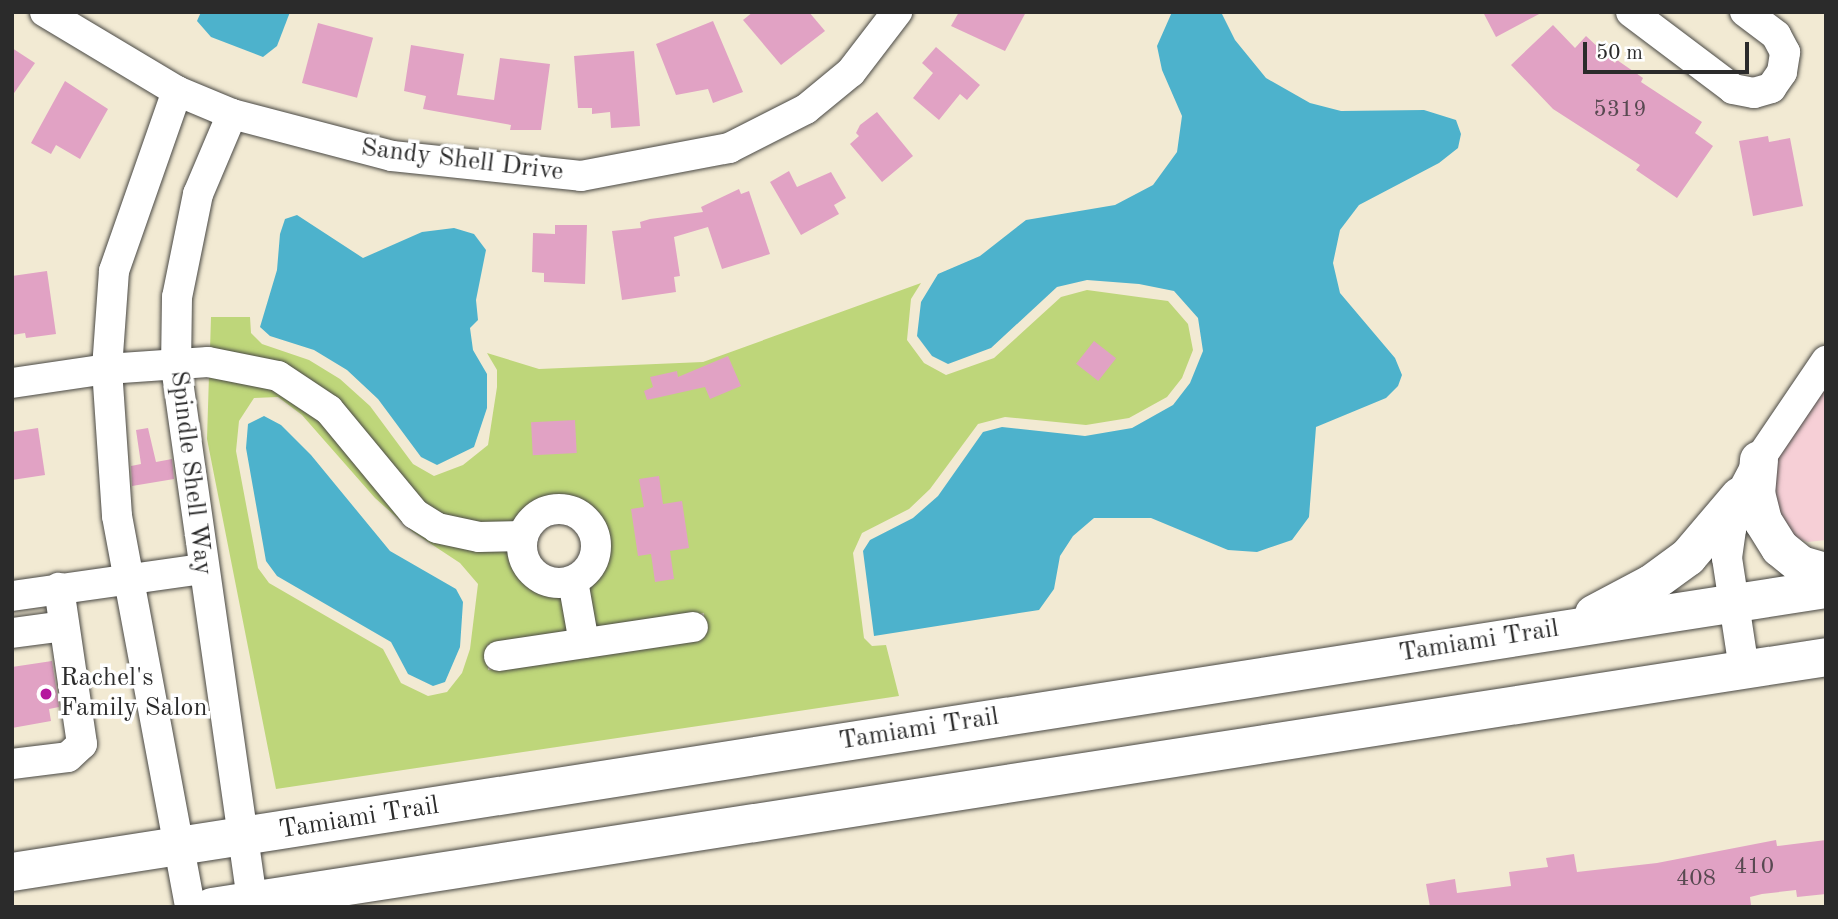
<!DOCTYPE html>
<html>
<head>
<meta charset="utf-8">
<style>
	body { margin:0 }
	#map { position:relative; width:1838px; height:919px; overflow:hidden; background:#f2ead3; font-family:"Old Standard TT",serif }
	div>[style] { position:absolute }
	.built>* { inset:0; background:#f6cfd6 }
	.green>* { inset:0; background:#bed67a }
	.water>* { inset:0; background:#4db2cc }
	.building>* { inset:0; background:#e1a2c4; transform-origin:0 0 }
	.roads { filter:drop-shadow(0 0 2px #494844) drop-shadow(0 0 2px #494844) }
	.minor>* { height:30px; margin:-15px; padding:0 15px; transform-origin:15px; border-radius:15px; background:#fff }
	.minor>.ring { margin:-15px; padding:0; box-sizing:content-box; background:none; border:30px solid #fff; border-radius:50% }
	.major>* { height:38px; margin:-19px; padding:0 19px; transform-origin:19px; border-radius:19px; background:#fff }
	.dots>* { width:19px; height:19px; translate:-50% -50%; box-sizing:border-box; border:4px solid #fff; border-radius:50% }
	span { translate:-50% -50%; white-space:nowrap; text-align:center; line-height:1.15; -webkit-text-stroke:7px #fff; paint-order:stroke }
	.number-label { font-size:23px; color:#584951 }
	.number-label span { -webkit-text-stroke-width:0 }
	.street-label { font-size:26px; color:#2b2b2b }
	.poi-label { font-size:26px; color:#2b2b2b }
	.left { translate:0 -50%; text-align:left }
	.frame { position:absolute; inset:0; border:14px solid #2b2b2b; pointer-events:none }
	.scale { position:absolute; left:1583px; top:42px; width:166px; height:32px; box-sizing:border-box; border:4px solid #2b2b2b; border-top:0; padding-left:9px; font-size:21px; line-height:24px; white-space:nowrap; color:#2b2b2b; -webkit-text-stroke:5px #fff; paint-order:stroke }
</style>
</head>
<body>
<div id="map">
	<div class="built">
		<div style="clip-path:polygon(1826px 382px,1826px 540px,1808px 542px,1787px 535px,1774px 515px,1770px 464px)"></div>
	</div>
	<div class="green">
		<div style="clip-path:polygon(evenodd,921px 283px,911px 299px,907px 340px,924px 363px,946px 375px,994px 358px,1061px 297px,1087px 290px,1168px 301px,1188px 324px,1193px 350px,1182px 378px,1167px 397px,1129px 418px,1086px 425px,1005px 417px,978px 424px,930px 489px,909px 509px,862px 533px,853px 553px,864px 638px,872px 646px,886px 645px,899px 696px,276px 789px,207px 439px,209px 375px,273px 388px,321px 420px,383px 496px,510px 549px,522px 580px,548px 595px,563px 596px,570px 633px,487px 645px,488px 670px,705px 637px,704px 613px,594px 629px,587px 587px,603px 568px,608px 540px,592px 508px,558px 496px,530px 506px,516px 524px,481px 524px,443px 516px,423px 504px,339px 402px,310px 379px,282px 364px,210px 350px,211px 317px,250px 317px,251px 333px,262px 344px,309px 360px,340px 379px,370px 406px,413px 464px,434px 476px,463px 465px,488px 445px,497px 387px,497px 370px,487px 353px,539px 369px,703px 362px,921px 283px,278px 397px,302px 415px,375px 498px,413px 532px,460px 563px,478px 584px,470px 649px,462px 673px,447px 692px,428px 696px,401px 683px,383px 649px,269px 583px,258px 568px,236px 451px,239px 421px,254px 398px,278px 397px)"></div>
	</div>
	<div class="water">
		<div style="clip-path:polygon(201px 12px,290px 12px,277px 46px,263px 57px,211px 37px,197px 21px)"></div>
		<div style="clip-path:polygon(1172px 12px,1221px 12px,1235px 40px,1266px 78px,1310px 103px,1341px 111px,1424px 110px,1456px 120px,1461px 134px,1458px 148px,1439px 163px,1359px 205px,1340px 230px,1333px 263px,1340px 293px,1395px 358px,1402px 375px,1398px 386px,1386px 398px,1316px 427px,1309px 517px,1292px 540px,1257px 552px,1228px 550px,1151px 518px,1094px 518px,1073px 536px,1060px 556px,1054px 589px,1039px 610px,874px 636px,863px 551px,870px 540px,913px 518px,938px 496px,983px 432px,1002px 427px,1085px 436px,1132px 428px,1173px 405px,1190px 383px,1203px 351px,1198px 318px,1174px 291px,1139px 284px,1087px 280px,1057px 287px,991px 348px,948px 364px,932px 356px,917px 336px,921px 302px,938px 274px,980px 256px,1026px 220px,1115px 205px,1153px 185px,1177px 152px,1182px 116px,1162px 70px,1157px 46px)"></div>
		<div style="clip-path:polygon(297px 215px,363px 258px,422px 232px,454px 228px,474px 234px,486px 250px,476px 300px,478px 320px,470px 328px,473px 350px,487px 374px,487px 408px,474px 447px,437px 465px,421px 457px,378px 399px,347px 370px,314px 350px,270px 336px,260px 327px,277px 270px,280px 234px,285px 219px)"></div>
		<div style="clip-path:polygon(264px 416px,281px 425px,311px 455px,390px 551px,456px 589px,463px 602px,460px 647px,445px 682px,433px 686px,408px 674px,391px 642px,277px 576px,266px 561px,246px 448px,248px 424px)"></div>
	</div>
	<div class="building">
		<div style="clip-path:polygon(753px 12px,809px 12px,825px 31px,781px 65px,743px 20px)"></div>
		<div style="clip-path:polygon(959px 12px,1026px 12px,1005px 51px,951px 26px)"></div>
		<div style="clip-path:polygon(1483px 12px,1543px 12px,1496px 37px)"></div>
		<div style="clip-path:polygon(713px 21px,743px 92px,713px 103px,708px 89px,676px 95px,656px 44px)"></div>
		<div style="left:318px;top:23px;width:57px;height:62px;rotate:15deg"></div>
		<div style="clip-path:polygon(1553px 25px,1575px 48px,1586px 36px,1615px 63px,1617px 60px,1643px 78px,1641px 82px,1702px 122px,1695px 133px,1713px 146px,1677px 198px,1636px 170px,1640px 165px,1553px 109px,1511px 65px)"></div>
		<div style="clip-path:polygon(411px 45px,464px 54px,457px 95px,494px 100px,500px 58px,550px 64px,541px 130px,510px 130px,511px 125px,423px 109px,426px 96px,404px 91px)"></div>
		<div style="clip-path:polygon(936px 47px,980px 85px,967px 100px,960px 94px,939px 120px,913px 98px,933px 73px,922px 63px)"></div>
		<div style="clip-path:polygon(12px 48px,35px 63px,12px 96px)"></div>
		<div style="clip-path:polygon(634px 51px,640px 126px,611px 128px,610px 112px,592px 114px,592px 108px,578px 108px,574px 56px)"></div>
		<div style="clip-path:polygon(65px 81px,108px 109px,80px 159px,56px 145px,51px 154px,31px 143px)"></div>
		<div style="clip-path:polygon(877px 112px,913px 156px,882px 182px,850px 144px,859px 136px,856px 133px,860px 125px)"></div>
		<div style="clip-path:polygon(1768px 136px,1769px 142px,1790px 138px,1803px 206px,1753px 216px,1739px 141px)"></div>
		<div style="clip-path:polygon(789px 171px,797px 187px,831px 172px,846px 198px,834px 205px,839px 214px,801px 235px,770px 182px)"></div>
		<div style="clip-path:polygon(739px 189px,741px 194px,749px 191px,770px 254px,722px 269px,708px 227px,674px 237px,680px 276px,674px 277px,676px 292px,622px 300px,612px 231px,641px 228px,640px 222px,650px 219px,703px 212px,701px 207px)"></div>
		<div style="clip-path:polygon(555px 225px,587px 225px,585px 284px,544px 282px,544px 273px,532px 272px,533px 233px,555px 234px)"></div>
		<div style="clip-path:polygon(47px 271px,56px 334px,26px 338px,25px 333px,12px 335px,12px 276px)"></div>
		<div style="left:1094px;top:341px;width:28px;height:29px;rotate:38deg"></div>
		<div style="clip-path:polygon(728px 356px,741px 386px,710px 399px,705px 387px,647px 400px,644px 391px,653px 387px,650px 377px,677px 371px,678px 377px)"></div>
		<div style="left:575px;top:420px;width:33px;height:44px;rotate:87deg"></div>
		<div style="clip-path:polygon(38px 428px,45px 475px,12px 480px,12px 432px)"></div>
		<div style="clip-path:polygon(148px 428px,156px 462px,172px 459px,174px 479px,132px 486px,131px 466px,141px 464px,136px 430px)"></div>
		<div style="clip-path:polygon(659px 476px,663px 504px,682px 501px,689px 548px,670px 551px,674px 579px,655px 582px,651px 554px,638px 556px,631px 509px,644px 507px,639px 479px)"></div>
		<div style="clip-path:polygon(52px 661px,59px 707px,49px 709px,51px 721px,12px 728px,12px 667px)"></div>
		<div style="clip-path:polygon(1776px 840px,1777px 846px,1826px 840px,1826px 894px,1797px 897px,1796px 890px,1762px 894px,1750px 897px,1751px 905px,1740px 907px,1430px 907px,1426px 884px,1455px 879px,1457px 893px,1511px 886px,1509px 872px,1548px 867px,1546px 858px,1574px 854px,1577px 872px,1657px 863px)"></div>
	</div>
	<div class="roads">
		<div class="minor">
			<div style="left:45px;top:12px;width:154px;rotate:30.9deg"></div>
			<div style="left:177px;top:91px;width:60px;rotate:22.7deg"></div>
			<div style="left:232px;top:114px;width:165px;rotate:14.7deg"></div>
			<div style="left:392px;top:156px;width:190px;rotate:6deg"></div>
			<div style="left:581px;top:176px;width:151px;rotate:-10.7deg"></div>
			<div style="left:729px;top:148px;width:86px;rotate:-26.9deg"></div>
			<div style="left:806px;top:109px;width:58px;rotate:-39.4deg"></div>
			<div style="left:851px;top:72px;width:76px;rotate:-52.5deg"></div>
			<div style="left:1631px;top:12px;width:128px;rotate:37deg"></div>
			<div style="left:1733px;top:89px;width:21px;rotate:11deg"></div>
			<div style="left:1754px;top:93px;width:18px;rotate:-16deg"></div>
			<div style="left:1771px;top:88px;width:19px;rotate:-55deg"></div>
			<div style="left:1782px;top:72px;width:20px;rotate:-81deg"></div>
			<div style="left:1785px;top:52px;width:19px;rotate:-118deg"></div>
			<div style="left:1776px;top:35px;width:39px;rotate:-143deg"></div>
			<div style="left:177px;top:91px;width:191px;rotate:109.3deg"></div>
			<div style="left:114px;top:271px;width:98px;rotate:94.1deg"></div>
			<div style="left:107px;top:369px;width:147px;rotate:86.1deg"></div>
			<div style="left:117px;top:516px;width:398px;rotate:79.4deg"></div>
			<div style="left:232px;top:114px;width:87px;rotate:113deg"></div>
			<div style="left:198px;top:194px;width:105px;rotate:101.5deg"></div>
			<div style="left:177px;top:297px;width:70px;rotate:90.8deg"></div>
			<div style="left:176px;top:367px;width:545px;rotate:81.88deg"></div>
			<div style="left:12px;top:383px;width:96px;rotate:-8.4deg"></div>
			<div style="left:107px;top:369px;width:101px;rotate:-4deg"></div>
			<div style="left:208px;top:362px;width:71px;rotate:11.3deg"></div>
			<div style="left:278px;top:376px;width:61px;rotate:33.7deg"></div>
			<div style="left:329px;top:410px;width:135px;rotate:50.4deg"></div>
			<div style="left:415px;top:514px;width:26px;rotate:32deg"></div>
			<div style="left:437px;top:528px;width:43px;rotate:12.1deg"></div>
			<div style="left:479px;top:537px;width:44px;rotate:-1.3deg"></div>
			<div class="ring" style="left:522px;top:509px;width:44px;height:44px"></div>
			<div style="left:573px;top:581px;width:63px;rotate:79.9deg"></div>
			<div style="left:12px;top:596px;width:191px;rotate:-8.1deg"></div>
			<div style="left:12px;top:633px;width:52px;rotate:-7.7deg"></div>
			<div style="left:499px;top:656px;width:196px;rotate:-8.5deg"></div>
			<div style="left:1744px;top:669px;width:112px;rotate:-98.7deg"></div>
			<div style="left:1727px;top:558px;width:29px;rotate:-82deg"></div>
			<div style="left:1731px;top:529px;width:34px;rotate:-75deg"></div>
			<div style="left:1740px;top:496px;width:41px;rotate:-62.2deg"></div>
			<div style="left:1759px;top:460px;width:120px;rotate:-55.9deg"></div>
			<div style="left:12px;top:764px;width:56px;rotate:-7.1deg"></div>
			<div style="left:68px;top:757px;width:19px;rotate:-43deg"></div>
			<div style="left:82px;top:744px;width:158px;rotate:-98.4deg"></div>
		</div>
		<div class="major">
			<div style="left:1759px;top:460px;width:33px;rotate:95deg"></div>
			<div style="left:1756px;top:493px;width:29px;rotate:76deg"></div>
			<div style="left:1763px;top:521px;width:32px;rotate:58deg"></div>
			<div style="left:1780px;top:548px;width:27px;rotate:39deg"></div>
			<div style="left:1801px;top:565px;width:26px;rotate:16deg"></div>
			<div style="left:1594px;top:614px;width:64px;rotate:-27.8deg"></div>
			<div style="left:1651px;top:584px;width:46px;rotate:-36.1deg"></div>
			<div style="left:1688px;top:557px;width:80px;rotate:-49.6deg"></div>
			<div style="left:12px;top:872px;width:1836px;rotate:-8.87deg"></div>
			<div style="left:212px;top:907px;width:1633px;rotate:-8.8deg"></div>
		</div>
	</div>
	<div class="dots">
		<div style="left:46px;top:694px;background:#b5179e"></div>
	</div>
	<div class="number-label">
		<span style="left:1620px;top:110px">5319</span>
		<span style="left:1754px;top:867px">410</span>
		<span style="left:1696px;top:879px">408</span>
	</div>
	<div class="street-label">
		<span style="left:462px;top:161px;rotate:7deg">Sandy Shell Drive</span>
		<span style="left:190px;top:473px;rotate:83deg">Spindle Shell Way</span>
		<span style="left:1479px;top:642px;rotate:-9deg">Tamiami Trail</span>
		<span style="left:919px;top:730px;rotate:-9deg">Tamiami Trail</span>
		<span style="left:359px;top:819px;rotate:-9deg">Tamiami Trail</span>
	</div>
	<div class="poi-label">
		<span class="left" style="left:60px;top:694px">Rachel's<br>Family Salon</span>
	</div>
	<div class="frame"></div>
	<div class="scale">50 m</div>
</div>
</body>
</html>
